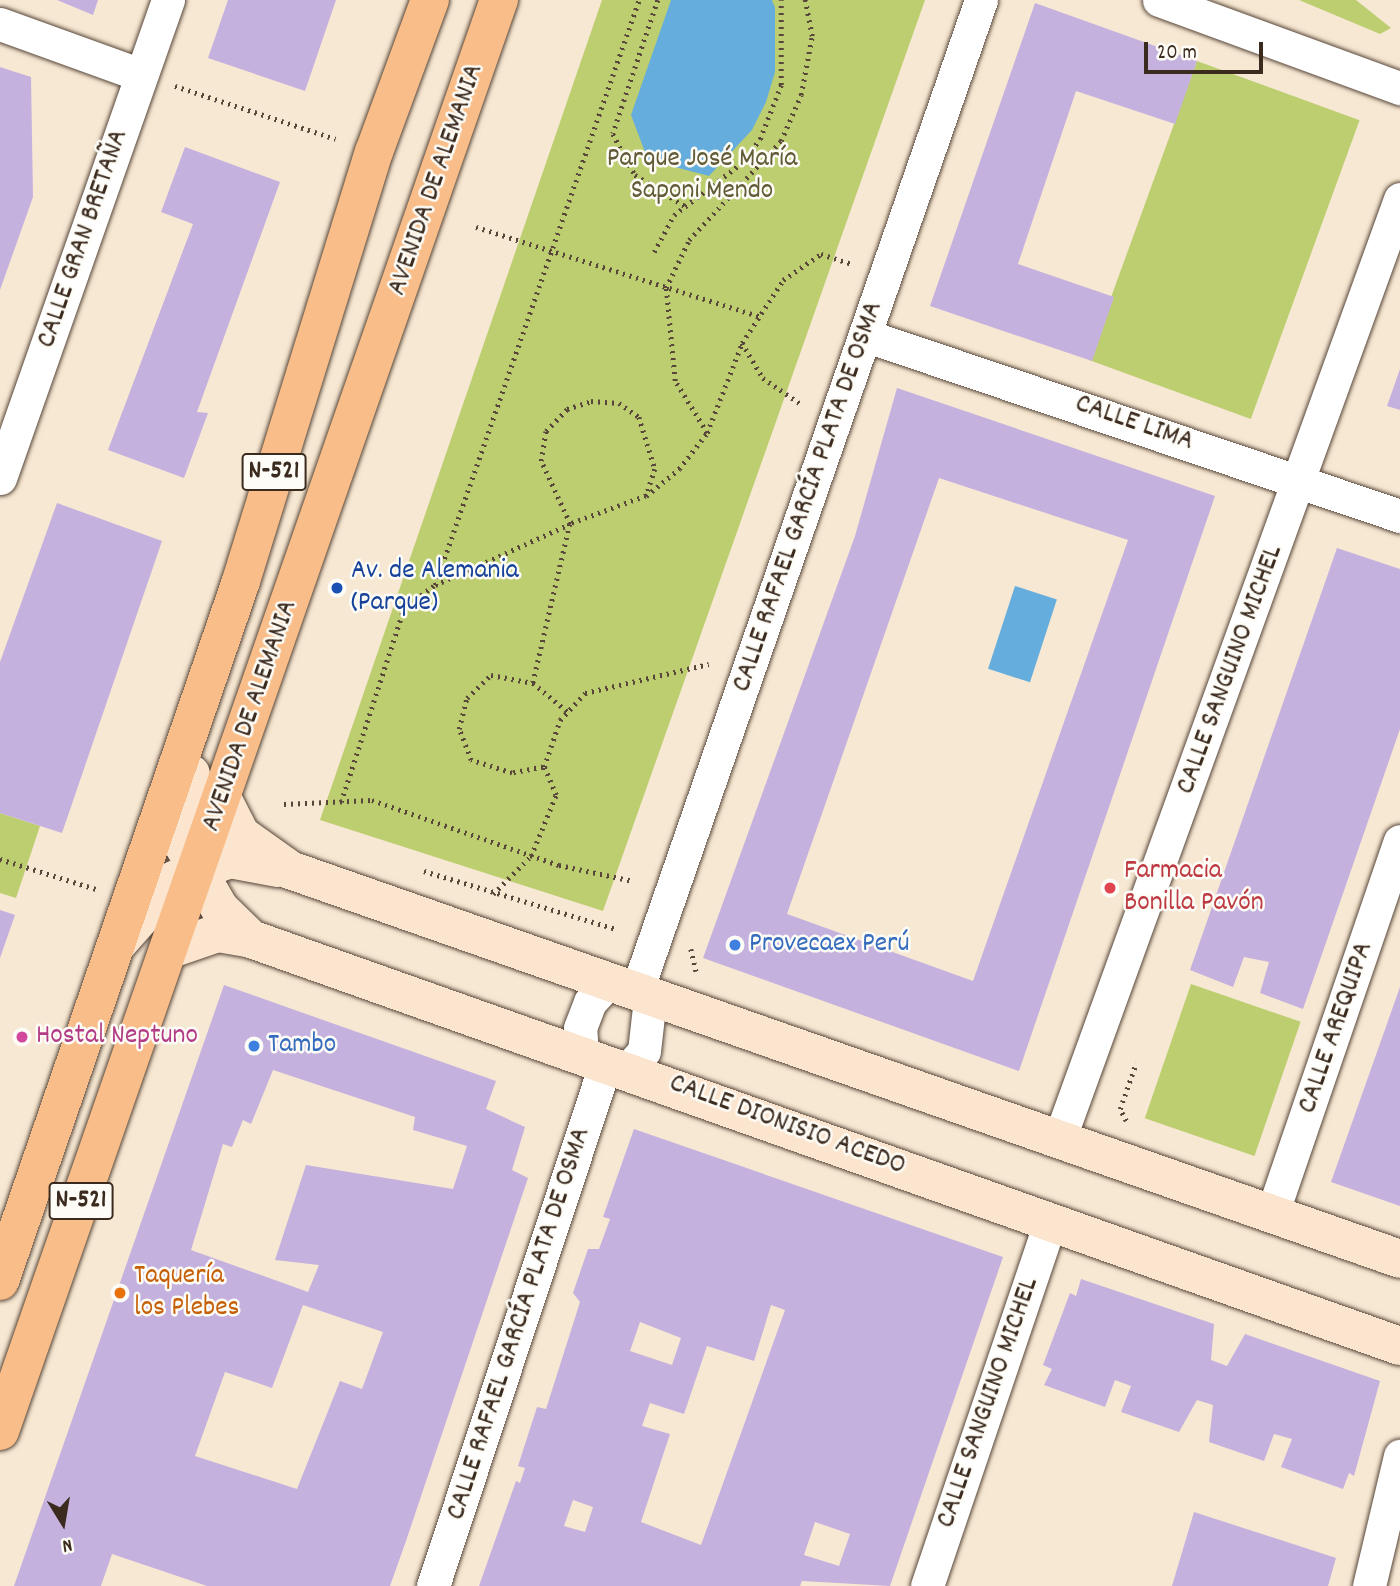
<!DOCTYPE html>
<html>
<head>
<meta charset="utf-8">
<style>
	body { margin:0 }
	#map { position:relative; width:1400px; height:1586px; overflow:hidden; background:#f7e8d3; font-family:Dekko,sans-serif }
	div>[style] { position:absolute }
	.green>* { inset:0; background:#bdce71; transform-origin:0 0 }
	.water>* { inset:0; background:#65addc; transform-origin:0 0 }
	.building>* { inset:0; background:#c5b1de }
	.path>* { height:4.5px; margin-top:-2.25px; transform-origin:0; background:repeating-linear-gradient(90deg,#574639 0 2px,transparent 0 7px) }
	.roads { filter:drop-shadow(0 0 2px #574639) drop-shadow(0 0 2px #574639) }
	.minor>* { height:33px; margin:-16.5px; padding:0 16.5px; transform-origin:16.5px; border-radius:16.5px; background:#fff }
	.secondary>* { height:38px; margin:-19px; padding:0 19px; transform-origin:19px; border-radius:19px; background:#fce5cf }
	.primary>* { height:38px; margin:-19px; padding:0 19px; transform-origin:19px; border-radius:19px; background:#f8bd88 }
	.dots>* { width:19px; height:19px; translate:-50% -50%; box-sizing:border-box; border:4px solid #fdfcf7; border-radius:50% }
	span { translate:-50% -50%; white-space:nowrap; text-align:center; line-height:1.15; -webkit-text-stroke:5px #fdfcf7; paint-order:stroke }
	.shield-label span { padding:2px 5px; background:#fdfcf7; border:2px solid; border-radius:5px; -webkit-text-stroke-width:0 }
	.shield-label { font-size:26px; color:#3b2a1e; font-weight:700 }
	.park-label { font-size:28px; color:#625b37 }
	.street-label { font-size:28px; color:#3b2a1e }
	.transit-label { font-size:28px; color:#164399 }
	.left { translate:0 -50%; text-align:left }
	.health-label { font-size:28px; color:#be3a42 }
	.shop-label { font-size:28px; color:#366cbe }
	.hotel-label { font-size:28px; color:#b23c85 }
	.food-label { font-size:28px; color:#c56008 }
	.north { position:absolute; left:28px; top:1488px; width:70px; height:70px; -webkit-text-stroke:5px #fdfcf7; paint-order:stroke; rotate:169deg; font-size:19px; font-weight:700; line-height:28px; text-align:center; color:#3b2a1e }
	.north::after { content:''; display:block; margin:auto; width:24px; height:32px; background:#3b2a1e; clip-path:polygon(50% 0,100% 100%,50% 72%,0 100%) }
	.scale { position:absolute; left:1144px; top:42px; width:119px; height:32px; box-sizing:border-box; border:4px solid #3b2a1e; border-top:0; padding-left:9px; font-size:21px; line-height:24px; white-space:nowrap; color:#3b2a1e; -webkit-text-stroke:5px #fdfcf7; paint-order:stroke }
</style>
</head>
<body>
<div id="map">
	<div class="green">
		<div style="clip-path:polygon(602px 0,925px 0,603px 911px,320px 820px)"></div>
		<div style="clip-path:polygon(1299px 0,1356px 0,1391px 28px,1380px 34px)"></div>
		<div style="left:1197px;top:61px;width:173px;height:318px;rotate:20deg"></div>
		<div style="clip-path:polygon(0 813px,40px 826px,16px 898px,0 893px)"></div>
		<div style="left:1191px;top:984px;width:116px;height:142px;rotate:19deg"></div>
	</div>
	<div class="water">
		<div style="clip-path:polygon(671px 0,772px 0,775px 8px,775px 72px,766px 102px,752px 130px,709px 176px,648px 160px,631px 115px)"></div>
		<div style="left:1015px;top:586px;width:44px;height:87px;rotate:18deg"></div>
	</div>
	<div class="building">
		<div style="clip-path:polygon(57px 0,98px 0,93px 15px)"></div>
		<div style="clip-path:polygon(228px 0,336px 0,305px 91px,208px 58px)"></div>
		<div style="clip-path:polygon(1035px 3px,1197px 61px,1175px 124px,1076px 91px,1018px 264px,1114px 297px,1092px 361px,930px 306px)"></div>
		<div style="clip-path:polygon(0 67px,31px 77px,33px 197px,0 290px)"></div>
		<div style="clip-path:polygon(185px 147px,280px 182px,197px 412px,208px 413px,184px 478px,108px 450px,193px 224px,161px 212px)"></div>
		<div style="clip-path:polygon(1400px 369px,1400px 410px,1387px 406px)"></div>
		<div style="clip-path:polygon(evenodd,897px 388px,1215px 496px,1019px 1071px,703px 958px,855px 536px,897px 388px,939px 478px,1128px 540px,973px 981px,787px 914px,939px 478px)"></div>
		<div style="clip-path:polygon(57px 503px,162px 541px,62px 833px,0 813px,0 662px)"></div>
		<div style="clip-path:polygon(1337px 548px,1400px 569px,1400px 729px,1303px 1009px,1260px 993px,1269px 962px,1244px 957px,1233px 987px,1190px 970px)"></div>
		<div style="clip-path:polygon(0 910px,15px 915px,0 958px)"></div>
		<div style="clip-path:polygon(evenodd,224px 985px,496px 1081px,486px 1109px,525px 1127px,512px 1170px,528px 1178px,406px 1541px,390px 1586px,207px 1586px,112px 1554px,101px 1586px,14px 1586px,224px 985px,273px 1070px,415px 1117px,413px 1130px,467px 1146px,453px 1189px,306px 1165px,275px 1260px,319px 1265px,308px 1292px,191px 1250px,223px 1144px,232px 1147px,243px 1120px,251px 1124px,273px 1070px,224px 985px,303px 1305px,383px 1332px,362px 1389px,340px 1381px,297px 1489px,195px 1456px,225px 1372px,272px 1388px,303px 1305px)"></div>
		<div style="clip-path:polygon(1400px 987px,1400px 1206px,1331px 1182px)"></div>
		<div style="clip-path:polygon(evenodd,634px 1129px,1003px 1257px,890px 1586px,802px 1581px,800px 1586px,479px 1586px,516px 1481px,520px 1483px,525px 1468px,518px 1466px,537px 1407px,546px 1409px,580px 1302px,573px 1293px,588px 1249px,599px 1249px,610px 1219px,603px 1217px,634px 1129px,771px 1305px,785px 1310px,701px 1545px,641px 1522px,670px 1434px,642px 1426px,650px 1403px,684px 1414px,707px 1346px,754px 1361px,771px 1305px,634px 1129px,640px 1322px,681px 1338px,672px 1365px,630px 1351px,640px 1322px,634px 1129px,573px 1500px,593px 1507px,585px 1532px,564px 1526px,573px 1500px,634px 1129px,815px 1522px,850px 1534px,839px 1566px,804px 1555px,815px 1522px)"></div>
		<div style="clip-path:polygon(1081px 1279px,1214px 1324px,1211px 1360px,1227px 1366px,1245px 1334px,1380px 1381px,1354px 1476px,1349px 1473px,1343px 1489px,1281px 1467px,1292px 1439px,1274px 1434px,1264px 1461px,1209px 1442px,1213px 1405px,1197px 1400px,1179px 1432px,1121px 1412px,1131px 1386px,1115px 1380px,1105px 1407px,1044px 1385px,1052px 1369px,1043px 1365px,1070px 1293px,1076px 1296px)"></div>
		<div style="clip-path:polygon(1194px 1512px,1336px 1558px,1328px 1586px,1172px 1586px)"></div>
	</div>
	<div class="path">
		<div style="left:658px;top:0;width:141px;rotate:108.6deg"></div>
		<div style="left:613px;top:134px;width:47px;rotate:61.8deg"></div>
		<div style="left:635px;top:175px;width:59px;rotate:31.8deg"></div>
		<div style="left:175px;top:86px;width:169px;rotate:18.2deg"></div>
		<div style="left:476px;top:227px;width:299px;rotate:17.5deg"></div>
		<div style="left:654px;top:252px;width:42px;rotate:-61.6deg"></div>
		<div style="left:674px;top:215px;width:87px;rotate:-37.5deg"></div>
		<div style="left:743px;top:162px;width:29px;rotate:-54deg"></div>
		<div style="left:760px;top:139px;width:58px;rotate:-68.7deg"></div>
		<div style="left:781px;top:85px;width:85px;rotate:-90deg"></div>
		<div style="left:742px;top:343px;width:75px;rotate:-56.9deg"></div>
		<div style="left:783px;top:280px;width:46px;rotate:-34.4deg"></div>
		<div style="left:821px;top:254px;width:33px;rotate:18deg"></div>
		<div style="left:591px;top:401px;width:28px;rotate:4deg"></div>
		<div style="left:619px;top:403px;width:24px;rotate:35deg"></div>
		<div style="left:639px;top:417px;width:54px;rotate:72.9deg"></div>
		<div style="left:655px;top:469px;width:28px;rotate:108deg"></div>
		<div style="left:646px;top:496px;width:81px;rotate:159.8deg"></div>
		<div style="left:570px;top:524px;width:69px;rotate:-114.7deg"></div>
		<div style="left:541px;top:461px;width:30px;rotate:-81deg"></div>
		<div style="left:546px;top:431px;width:30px;rotate:-46deg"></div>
		<div style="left:567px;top:409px;width:25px;rotate:-18deg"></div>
		<div style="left:707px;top:433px;width:61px;rotate:-121.6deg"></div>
		<div style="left:675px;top:381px;width:93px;rotate:-95.5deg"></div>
		<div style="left:666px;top:288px;width:53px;rotate:-64.4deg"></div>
		<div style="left:689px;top:240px;width:135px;rotate:-47.1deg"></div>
		<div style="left:781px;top:141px;width:50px;rotate:-66.5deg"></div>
		<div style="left:801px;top:95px;width:60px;rotate:-79.4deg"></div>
		<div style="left:812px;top:36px;width:37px;rotate:-101deg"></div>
		<div style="left:646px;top:496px;width:43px;rotate:-39.3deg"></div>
		<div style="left:679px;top:469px;width:46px;rotate:-52.1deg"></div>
		<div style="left:707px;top:433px;width:97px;rotate:-68.7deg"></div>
		<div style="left:742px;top:343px;width:41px;rotate:59deg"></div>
		<div style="left:763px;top:378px;width:46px;rotate:34.4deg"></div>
		<div style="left:435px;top:585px;width:620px;rotate:-70.78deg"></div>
		<div style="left:543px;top:767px;width:32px;rotate:169deg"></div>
		<div style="left:512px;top:773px;width:43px;rotate:-162.4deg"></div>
		<div style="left:471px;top:760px;width:33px;rotate:-111deg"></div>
		<div style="left:459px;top:729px;width:32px;rotate:-76deg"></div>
		<div style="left:467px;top:698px;width:33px;rotate:-44deg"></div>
		<div style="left:491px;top:675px;width:43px;rotate:10.8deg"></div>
		<div style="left:533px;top:683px;width:45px;rotate:39.6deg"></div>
		<div style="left:341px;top:802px;width:204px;rotate:-72deg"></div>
		<div style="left:404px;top:608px;width:39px;rotate:-37deg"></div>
		<div style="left:435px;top:585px;width:148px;rotate:-24.3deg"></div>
		<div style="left:570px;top:524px;width:163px;rotate:103.1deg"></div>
		<div style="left:284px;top:804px;width:88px;rotate:-2.6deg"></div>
		<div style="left:372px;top:800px;width:198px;rotate:19.2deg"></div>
		<div style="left:559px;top:865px;width:76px;rotate:12.2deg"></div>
		<div style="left:0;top:859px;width:101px;rotate:17.4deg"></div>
		<div style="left:424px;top:871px;width:201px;rotate:16.8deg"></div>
		<div style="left:493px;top:894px;width:54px;rotate:-45deg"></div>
		<div style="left:531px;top:856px;width:66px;rotate:-67.7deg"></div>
		<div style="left:556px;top:795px;width:30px;rotate:-113deg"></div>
		<div style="left:544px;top:767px;width:50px;rotate:-71.2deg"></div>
		<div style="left:560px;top:720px;width:37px;rotate:-47deg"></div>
		<div style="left:585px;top:693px;width:127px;rotate:-13.2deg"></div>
		<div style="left:691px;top:949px;width:23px;rotate:77deg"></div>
		<div style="left:1126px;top:1121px;width:13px;rotate:-117deg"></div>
		<div style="left:1120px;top:1109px;width:49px;rotate:-70.8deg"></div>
	</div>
	<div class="roads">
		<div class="minor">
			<div style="left:1159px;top:0;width:257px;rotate:20.1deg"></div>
			<div style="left:0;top:24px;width:150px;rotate:19.9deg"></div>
			<div style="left:867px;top:336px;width:563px;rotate:18.66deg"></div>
			<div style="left:0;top:478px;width:507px;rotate:-70.64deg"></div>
			<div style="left:636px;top:993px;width:1051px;rotate:-70.84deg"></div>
			<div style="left:582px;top:1054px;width:26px;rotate:-94deg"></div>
			<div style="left:580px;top:1028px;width:28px;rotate:-69deg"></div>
			<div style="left:590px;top:1002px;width:26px;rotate:-47deg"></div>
			<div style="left:627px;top:1070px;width:25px;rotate:-48deg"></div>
			<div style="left:644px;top:1051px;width:53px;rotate:-83.5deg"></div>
			<div style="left:1059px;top:1140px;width:1001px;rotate:-70.08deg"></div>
			<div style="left:1272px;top:1214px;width:394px;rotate:-71.1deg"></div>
			<div style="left:433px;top:1586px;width:552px;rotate:-71.73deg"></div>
			<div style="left:927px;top:1586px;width:386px;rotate:-71.3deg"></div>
			<div style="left:1369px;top:1586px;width:134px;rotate:-76.6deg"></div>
		</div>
		<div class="secondary">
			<div style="left:191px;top:774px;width:48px;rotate:106.9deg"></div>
			<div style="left:177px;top:820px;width:24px;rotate:78deg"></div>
			<div style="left:182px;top:843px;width:76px;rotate:60.1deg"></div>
			<div style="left:220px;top:909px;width:43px;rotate:44.1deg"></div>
			<div style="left:223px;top:800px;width:39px;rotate:63deg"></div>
			<div style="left:241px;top:835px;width:60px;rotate:35.5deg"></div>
			<div style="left:290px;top:870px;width:1176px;rotate:19.31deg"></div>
			<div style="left:117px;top:944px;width:86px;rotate:-48.3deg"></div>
			<div style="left:174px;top:880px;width:60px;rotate:-20.6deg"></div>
			<div style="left:230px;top:859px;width:49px;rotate:10.6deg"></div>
			<div style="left:171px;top:949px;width:50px;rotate:-18.8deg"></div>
			<div style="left:218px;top:933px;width:34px;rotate:10deg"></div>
			<div style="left:251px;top:939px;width:1219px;rotate:19.51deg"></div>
		</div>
		<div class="primary">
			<div style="left:0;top:1281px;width:740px;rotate:-71deg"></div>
			<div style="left:241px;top:581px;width:449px;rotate:-72.8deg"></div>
			<div style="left:374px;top:152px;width:162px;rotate:-69.8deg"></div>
			<div style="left:0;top:1431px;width:1516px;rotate:-70.78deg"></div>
		</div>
	</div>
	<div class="dots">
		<div style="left:337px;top:588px;background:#1a4fb4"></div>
		<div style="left:1110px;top:888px;background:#e0444e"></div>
		<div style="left:735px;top:945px;background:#3f7fe0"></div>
		<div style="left:22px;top:1037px;background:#d1479c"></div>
		<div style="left:254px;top:1046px;background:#3f7fe0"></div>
		<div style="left:120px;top:1293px;background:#e8710a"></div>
	</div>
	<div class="shield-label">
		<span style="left:274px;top:472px">N-521</span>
		<span style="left:81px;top:1201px">N-521</span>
	</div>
	<div class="park-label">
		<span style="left:702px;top:176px">Parque José María<br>Saponi Mendo</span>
	</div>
	<div class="street-label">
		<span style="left:437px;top:180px;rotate:-71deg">AVENIDA DE ALEMANIA</span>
		<span style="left:84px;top:239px;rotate:-71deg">CALLE GRAN BRETAÑA</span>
		<span style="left:1134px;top:424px;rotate:19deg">CALLE LIMA</span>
		<span style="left:809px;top:497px;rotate:-71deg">CALLE RAFAEL GARCÍA PLATA DE OSMA</span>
		<span style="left:1231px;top:670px;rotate:-70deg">CALLE SANGUINO MICHEL</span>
		<span style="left:251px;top:716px;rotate:-71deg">AVENIDA DE ALEMANIA</span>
		<span style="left:1337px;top:1028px;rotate:-71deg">CALLE AREQUIPA</span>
		<span style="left:787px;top:1126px;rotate:20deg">CALLE DIONISIO ACEDO</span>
		<span style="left:520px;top:1324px;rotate:-72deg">CALLE RAFAEL GARCÍA PLATA DE OSMA</span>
		<span style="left:989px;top:1403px;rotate:-71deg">CALLE SANGUINO MICHEL</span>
	</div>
	<div class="transit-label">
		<span class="left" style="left:351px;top:588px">Av. de Alemania<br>(Parque)</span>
	</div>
	<div class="health-label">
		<span class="left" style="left:1124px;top:888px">Farmacia<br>Bonilla Pavón</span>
	</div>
	<div class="shop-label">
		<span class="left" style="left:749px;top:945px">Provecaex Perú</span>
		<span class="left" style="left:268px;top:1046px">Tambo</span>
	</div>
	<div class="hotel-label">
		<span class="left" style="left:36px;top:1037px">Hostal Neptuno</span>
	</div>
	<div class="food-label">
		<span class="left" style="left:134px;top:1293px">Taquería<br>los Plebes</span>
	</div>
	<div class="north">N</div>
	<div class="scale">20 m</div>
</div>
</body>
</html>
